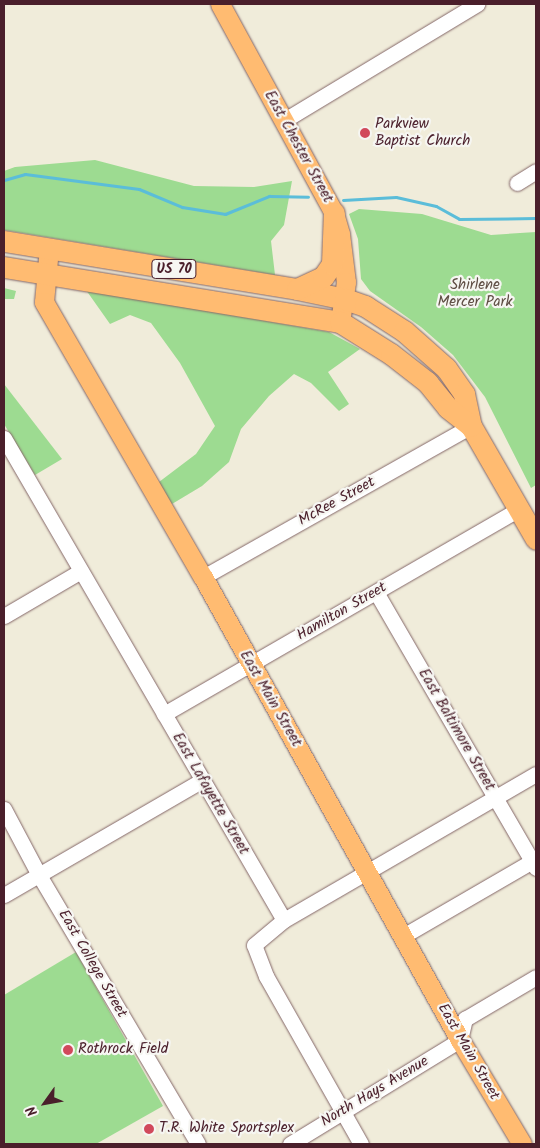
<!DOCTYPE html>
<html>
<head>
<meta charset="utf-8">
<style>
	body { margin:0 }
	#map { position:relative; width:540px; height:1148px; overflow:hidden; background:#f0ecda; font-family:Kalam,sans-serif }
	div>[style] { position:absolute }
	.green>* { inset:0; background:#9ddb91 }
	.stream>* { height:3px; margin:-1.5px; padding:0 1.5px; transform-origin:1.5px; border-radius:1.5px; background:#5bbdd9 }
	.roads { filter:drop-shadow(0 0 1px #846768) drop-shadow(0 0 1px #846768) }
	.minor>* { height:15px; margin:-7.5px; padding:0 7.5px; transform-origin:7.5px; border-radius:7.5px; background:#fff }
	.major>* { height:19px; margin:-9.5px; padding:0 9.5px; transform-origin:9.5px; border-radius:9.5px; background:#ffbb71 }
	.highway>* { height:21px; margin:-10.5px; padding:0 10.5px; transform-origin:10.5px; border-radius:10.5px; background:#ffbb71 }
	.dots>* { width:14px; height:14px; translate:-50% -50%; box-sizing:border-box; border:2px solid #f6f6f2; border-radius:50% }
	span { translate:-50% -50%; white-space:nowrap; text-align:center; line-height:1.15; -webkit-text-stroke:4.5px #f6f6f2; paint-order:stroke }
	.shield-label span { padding:1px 4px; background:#f6f6f2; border:1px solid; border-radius:4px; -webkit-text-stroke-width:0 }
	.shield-label { font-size:14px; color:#4a1f2b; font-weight:700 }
	.poi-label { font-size:15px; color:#4a1f2b }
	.left { translate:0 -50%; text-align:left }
	.street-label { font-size:15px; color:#4a1f2b }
	.park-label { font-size:15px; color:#5f4e44 }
	.frame { position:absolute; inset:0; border:5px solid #4a1f2b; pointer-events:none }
	.north { position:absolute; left:20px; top:1078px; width:50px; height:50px; -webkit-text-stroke:4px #f6f6f2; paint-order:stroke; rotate:238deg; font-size:14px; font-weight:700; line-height:20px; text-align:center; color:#4a1f2b }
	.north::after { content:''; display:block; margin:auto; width:18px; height:22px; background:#4a1f2b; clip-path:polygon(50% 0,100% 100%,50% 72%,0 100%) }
</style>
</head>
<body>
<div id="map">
	<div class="green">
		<div style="clip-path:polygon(95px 160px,194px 186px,254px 187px,292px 181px,284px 225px,271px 241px,275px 275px,4px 230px,4px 171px,15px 167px)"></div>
		<div style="clip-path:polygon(359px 209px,422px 214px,491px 235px,536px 232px,536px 485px,531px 488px,485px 397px,453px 355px,421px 327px,370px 291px,361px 279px,358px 239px,349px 214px)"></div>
		<div style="clip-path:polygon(4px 288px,16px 291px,14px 299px,4px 299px)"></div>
		<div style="clip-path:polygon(86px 290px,329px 332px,360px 349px,328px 372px,349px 404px,339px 411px,311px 383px,294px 374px,269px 396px,241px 429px,229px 462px,202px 486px,172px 504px,159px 482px,196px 454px,215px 426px,180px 363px,151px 323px,130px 315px,110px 324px)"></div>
		<div style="clip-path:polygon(4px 384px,62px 459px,35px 475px,4px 424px)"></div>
		<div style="clip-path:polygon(76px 952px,163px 1106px,96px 1144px,4px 1144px,4px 995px)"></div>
	</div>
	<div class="stream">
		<div style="left:4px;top:180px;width:22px;rotate:-16deg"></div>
		<div style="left:25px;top:174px;width:115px;rotate:7.5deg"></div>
		<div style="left:139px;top:189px;width:47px;rotate:22.7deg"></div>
		<div style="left:182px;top:207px;width:44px;rotate:9.2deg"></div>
		<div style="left:225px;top:214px;width:48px;rotate:-22.2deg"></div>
		<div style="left:269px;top:196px;width:39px;rotate:1deg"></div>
		<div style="left:343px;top:200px;width:53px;rotate:-3.2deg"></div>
		<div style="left:396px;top:197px;width:41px;rotate:12.7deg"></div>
		<div style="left:436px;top:206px;width:26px;rotate:29deg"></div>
		<div style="left:459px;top:219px;width:77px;rotate:-0.7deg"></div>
	</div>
	<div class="roads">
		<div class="minor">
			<div style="left:283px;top:121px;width:227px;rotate:-31.1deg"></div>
			<div style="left:517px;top:183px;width:22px;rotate:-32deg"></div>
			<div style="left:4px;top:438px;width:557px;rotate:59.85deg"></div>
			<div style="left:203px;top:577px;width:308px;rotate:-29.4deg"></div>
			<div style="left:376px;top:592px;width:319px;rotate:59.9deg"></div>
			<div style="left:4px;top:616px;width:89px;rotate:-30.3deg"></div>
			<div style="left:164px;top:714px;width:410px;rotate:-30deg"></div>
			<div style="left:4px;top:809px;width:75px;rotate:62.1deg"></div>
			<div style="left:39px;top:875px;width:312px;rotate:59.4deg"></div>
			<div style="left:4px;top:895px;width:229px;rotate:-30.1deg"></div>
			<div style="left:403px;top:936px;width:154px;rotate:-30.1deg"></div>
			<div style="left:290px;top:1144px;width:199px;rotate:-31.5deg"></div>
			<div style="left:460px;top:1040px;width:22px;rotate:-77deg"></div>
			<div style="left:465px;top:1019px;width:82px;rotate:-30.6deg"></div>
			<div style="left:361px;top:1144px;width:193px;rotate:-119.5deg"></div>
			<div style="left:266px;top:976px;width:33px;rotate:-111deg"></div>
			<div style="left:254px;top:945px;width:39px;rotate:-40deg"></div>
			<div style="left:284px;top:920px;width:291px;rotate:-30.1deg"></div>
		</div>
		<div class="major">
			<div style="left:220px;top:4px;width:238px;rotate:61.4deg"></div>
			<div style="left:334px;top:213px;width:22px;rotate:74deg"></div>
			<div style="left:340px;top:234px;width:48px;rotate:82.9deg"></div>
			<div style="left:346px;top:282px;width:40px;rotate:98.5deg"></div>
			<div style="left:49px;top:248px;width:54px;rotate:95.3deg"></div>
			<div style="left:44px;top:302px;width:318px;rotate:60deg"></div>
			<div style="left:203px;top:577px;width:530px;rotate:60.97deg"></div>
			<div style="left:460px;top:1040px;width:121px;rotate:59.2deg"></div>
		</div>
		<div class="highway">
			<div style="left:4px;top:241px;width:297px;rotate:9.3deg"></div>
			<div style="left:297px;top:289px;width:49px;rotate:11.8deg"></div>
			<div style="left:345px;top:299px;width:21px;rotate:19deg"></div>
			<div style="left:365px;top:306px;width:46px;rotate:32.7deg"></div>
			<div style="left:404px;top:331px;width:56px;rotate:41.4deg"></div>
			<div style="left:446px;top:368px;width:32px;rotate:55deg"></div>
			<div style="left:464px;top:394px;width:33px;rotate:78deg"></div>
			<div style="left:471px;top:426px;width:130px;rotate:60.1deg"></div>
			<div style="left:4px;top:267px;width:340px;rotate:9.3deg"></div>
			<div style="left:340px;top:322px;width:60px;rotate:32.1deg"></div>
			<div style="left:391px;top:354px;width:46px;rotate:37.9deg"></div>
			<div style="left:427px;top:382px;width:33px;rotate:51deg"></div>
			<div style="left:448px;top:408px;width:29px;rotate:38deg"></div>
			<div style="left:297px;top:289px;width:29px;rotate:-25deg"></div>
			<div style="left:323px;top:277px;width:16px;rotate:-55deg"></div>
			<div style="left:332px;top:264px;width:51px;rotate:-87.8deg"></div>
		</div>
	</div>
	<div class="dots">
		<div style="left:365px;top:133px;background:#d1495b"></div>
		<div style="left:68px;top:1050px;background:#d1495b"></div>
		<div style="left:149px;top:1129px;background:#d1495b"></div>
	</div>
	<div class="shield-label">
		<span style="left:174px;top:269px">US 70</span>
	</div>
	<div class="poi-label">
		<span class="left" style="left:375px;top:133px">Parkview<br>Baptist Church</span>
		<span class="left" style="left:78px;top:1050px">Rothrock Field</span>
		<span class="left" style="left:159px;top:1129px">T.R. White Sportsplex</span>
	</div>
	<div class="street-label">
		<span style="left:298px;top:147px;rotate:61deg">East Chester Street</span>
		<span style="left:337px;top:502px;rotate:-29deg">McRee Street</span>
		<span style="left:342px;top:612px;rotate:-30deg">Hamilton Street</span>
		<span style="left:270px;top:699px;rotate:60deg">East Main Street</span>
		<span style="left:456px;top:730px;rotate:60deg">East Baltimore Street</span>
		<span style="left:210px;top:794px;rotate:60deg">East Lafayette Street</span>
		<span style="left:92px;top:964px;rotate:60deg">East College Street</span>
		<span style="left:468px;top:1052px;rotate:60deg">East Main Street</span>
		<span style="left:375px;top:1092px;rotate:-31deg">North Hays Avenue</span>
	</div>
	<div class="park-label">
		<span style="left:475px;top:294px">Shirlene<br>Mercer Park</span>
	</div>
	<div class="frame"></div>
	<div class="north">N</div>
</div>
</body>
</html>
